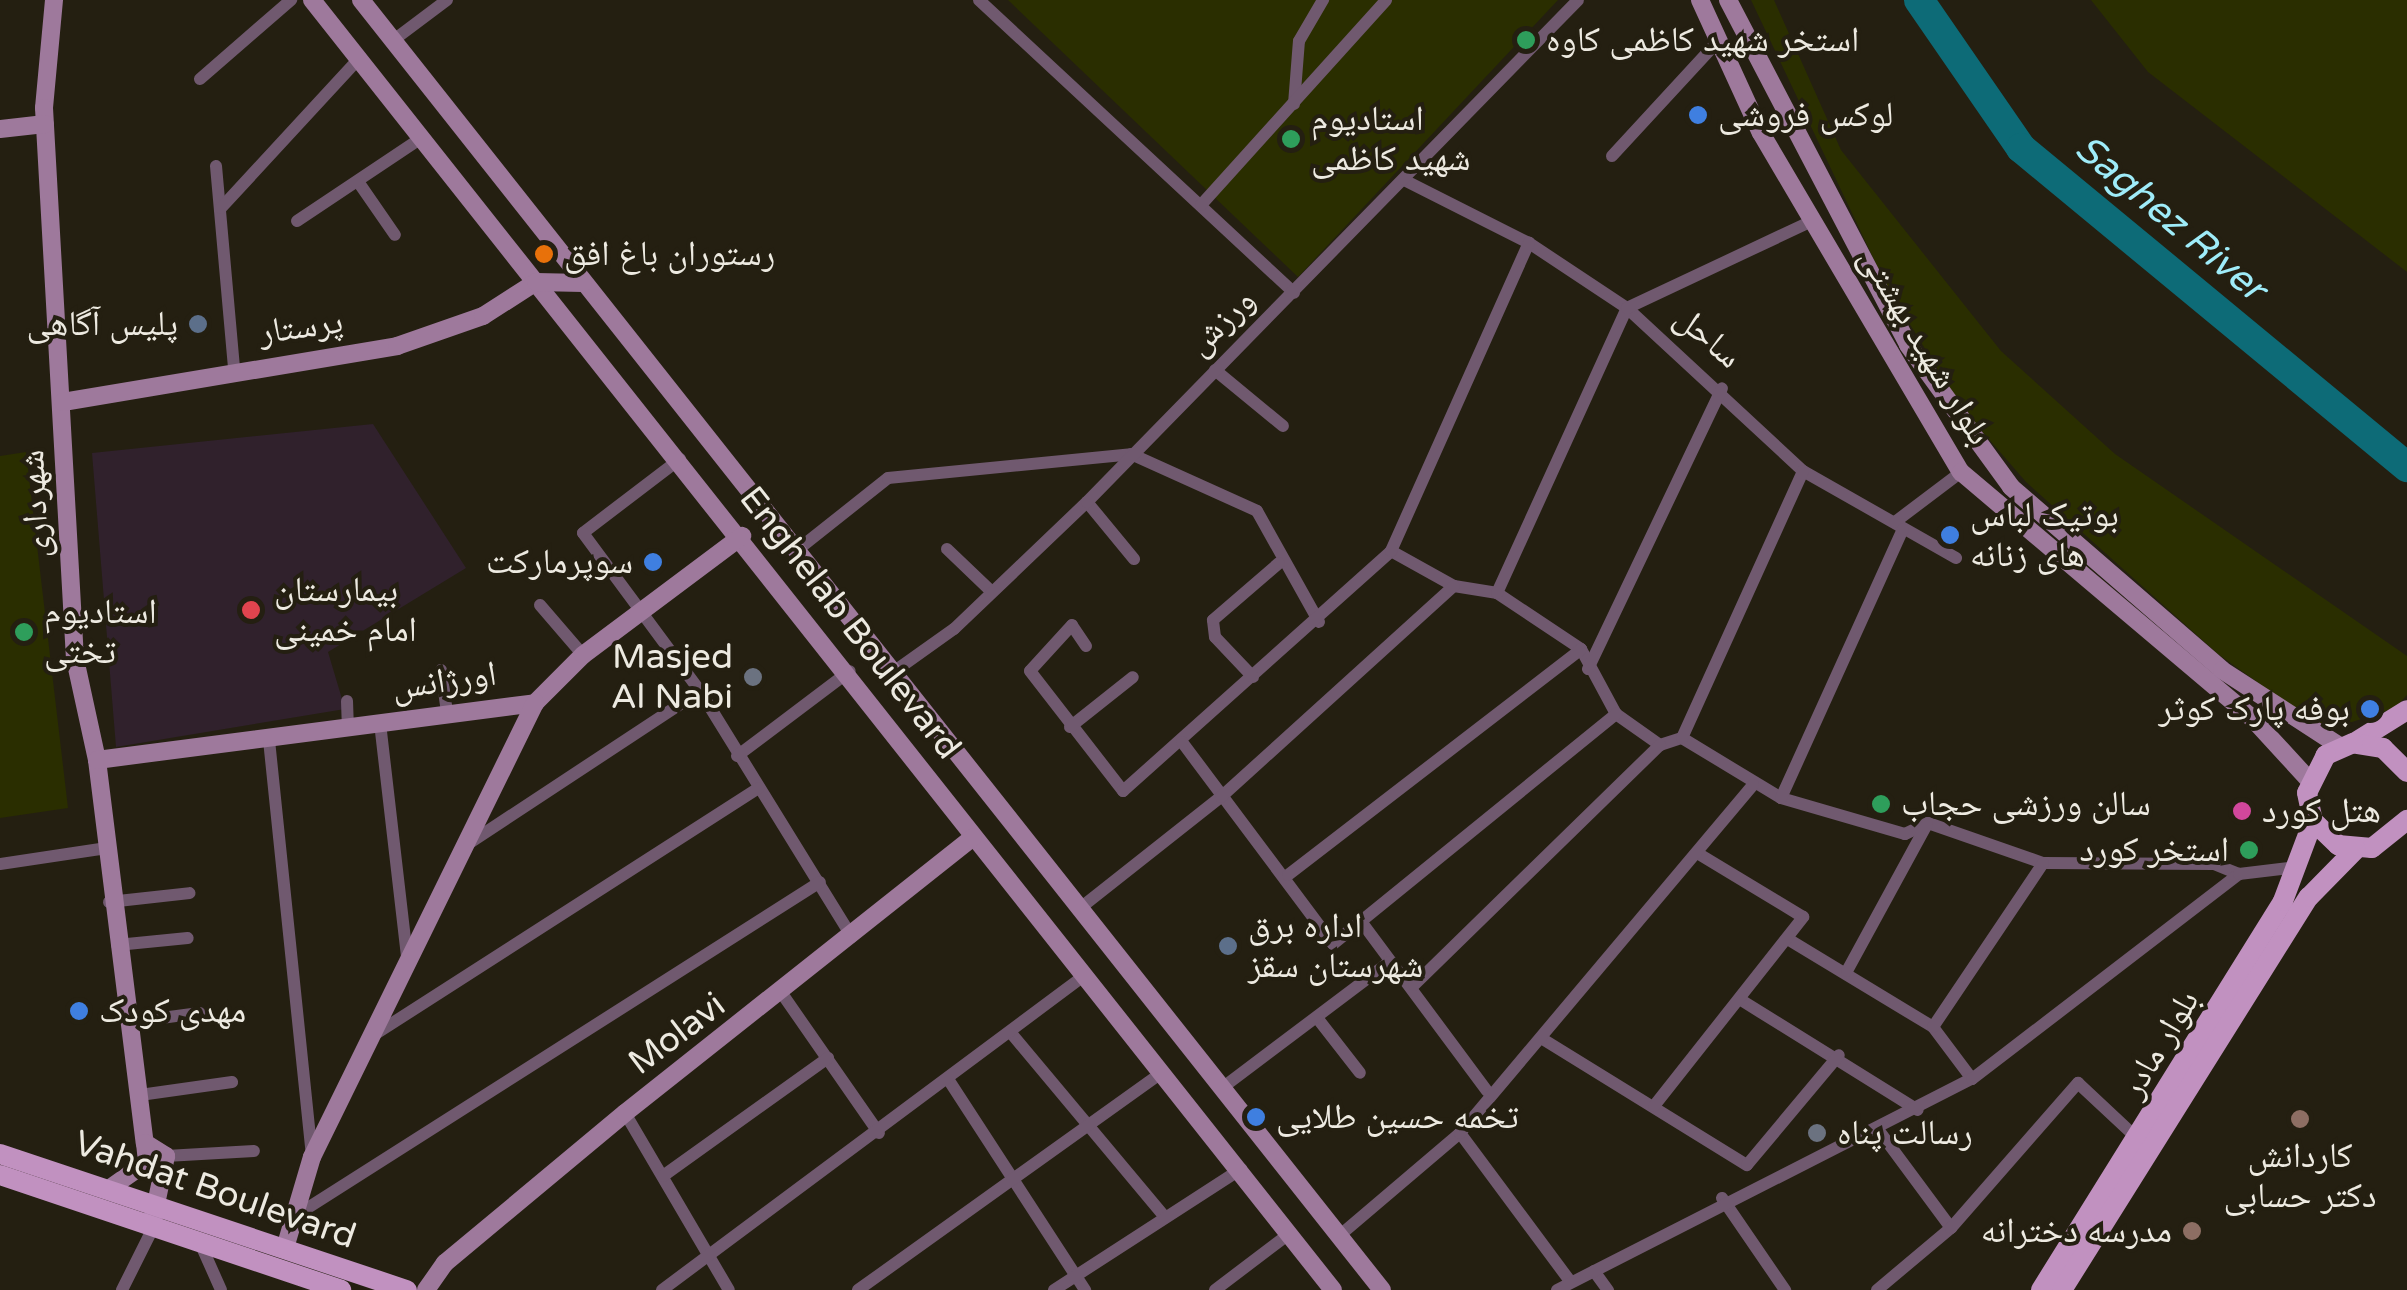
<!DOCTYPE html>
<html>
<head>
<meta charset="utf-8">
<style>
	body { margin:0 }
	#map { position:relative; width:2407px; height:1290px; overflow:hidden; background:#241f11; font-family:"Varela Round","Noto Naskh Arabic",sans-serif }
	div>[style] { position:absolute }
	.medical>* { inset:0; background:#30212c }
	.green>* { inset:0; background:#2a2e00 }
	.river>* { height:30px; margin:-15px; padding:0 15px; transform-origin:15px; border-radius:15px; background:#0d6b77 }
	.street>* { height:12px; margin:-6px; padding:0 6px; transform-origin:6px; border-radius:6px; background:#70596f }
	.secondary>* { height:18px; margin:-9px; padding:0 9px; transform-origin:9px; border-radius:9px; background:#9e799c }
	.primary>* { height:20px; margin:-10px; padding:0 10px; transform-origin:10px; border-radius:10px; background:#c191c0 }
	.dots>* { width:28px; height:28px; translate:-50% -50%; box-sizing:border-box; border:5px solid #241f11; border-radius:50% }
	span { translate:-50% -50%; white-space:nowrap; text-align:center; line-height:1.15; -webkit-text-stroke:8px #241f11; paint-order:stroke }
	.poi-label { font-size:35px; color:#edeae1 }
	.left { translate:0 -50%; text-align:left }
	.right { translate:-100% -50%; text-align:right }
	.street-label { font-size:35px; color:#edeae1 }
	.water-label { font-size:38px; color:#9fecf9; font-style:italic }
</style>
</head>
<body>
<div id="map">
	<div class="medical">
		<div style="clip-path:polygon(373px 424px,466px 568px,328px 652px,345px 709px,116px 747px,92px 453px)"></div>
	</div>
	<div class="green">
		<div style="clip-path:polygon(1008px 0,1558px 0,1298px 277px)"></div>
		<div style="clip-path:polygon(1751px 0,1774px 0,1841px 150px,2001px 351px,2115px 454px,2407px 656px,2407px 695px,2395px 708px,2340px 726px,2313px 722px,2218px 654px,2026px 482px,1961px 407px,1888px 289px)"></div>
		<div style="clip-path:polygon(2091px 0,2407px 0,2407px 272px,2148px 72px)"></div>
		<div style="clip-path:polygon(26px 452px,68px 808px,0 818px,0 456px)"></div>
	</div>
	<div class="river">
		<div style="left:1919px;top:0;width:180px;rotate:55.4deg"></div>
		<div style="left:2021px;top:148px;width:501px;rotate:39.57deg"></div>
	</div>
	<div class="street">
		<div style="left:979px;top:0;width:430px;rotate:42.9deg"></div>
		<div style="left:391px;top:42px;width:70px;rotate:-36.9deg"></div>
		<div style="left:200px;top:79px;width:121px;rotate:-41deg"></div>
		<div style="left:1294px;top:104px;width:63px;rotate:-85.5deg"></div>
		<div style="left:1299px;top:41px;width:48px;rotate:-59.7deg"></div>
		<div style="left:1612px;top:156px;width:158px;rotate:-47.3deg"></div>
		<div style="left:216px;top:166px;width:204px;rotate:84.9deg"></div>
		<div style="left:1406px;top:181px;width:138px;rotate:26.8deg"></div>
		<div style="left:1529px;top:243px;width:118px;rotate:33.6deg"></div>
		<div style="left:1627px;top:308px;width:240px;rotate:42.8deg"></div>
		<div style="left:1803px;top:471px;width:176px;rotate:29.6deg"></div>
		<div style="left:359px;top:183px;width:63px;rotate:55.3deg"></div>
		<div style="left:1201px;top:205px;width:276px;rotate:-47.9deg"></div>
		<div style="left:221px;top:208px;width:197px;rotate:-47.3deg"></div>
		<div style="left:297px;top:221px;width:144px;rotate:-33.7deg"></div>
		<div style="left:1215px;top:370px;width:88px;rotate:39.5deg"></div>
		<div style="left:680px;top:459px;width:122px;rotate:142.7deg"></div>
		<div style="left:583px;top:533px;width:197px;rotate:53.5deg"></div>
		<div style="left:700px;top:691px;width:289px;rotate:58.3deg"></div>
		<div style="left:1087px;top:502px;width:74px;rotate:50.5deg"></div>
		<div style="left:1895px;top:522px;width:83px;rotate:-37.1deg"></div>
		<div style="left:947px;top:549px;width:62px;rotate:43.7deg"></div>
		<div style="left:796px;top:551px;width:117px;rotate:-38.4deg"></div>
		<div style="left:888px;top:478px;width:244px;rotate:-5.6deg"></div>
		<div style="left:1131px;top:454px;width:138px;rotate:24.3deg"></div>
		<div style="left:1257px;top:511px;width:127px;rotate:60.8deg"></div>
		<div style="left:1391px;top:551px;width:72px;rotate:29.1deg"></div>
		<div style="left:1454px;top:586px;width:44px;rotate:9.2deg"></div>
		<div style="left:1497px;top:593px;width:101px;rotate:33.7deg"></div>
		<div style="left:1497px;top:593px;width:313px;rotate:-65.5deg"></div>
		<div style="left:1627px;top:308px;width:207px;rotate:-25.2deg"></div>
		<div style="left:540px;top:605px;width:66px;rotate:49.3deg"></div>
		<div style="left:1086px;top:646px;width:25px;rotate:-124deg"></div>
		<div style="left:1072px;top:625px;width:62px;rotate:132.4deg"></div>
		<div style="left:1030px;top:671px;width:152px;rotate:52.2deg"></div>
		<div style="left:1123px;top:791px;width:360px;rotate:-41.8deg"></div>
		<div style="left:1391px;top:551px;width:338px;rotate:-65.9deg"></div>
		<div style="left:1581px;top:649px;width:74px;rotate:61.7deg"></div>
		<div style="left:1616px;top:714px;width:54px;rotate:35.2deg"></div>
		<div style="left:1660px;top:745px;width:23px;rotate:-18deg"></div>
		<div style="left:1682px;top:738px;width:116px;rotate:31.2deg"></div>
		<div style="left:1781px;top:798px;width:129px;rotate:16.2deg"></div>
		<div style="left:1905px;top:834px;width:25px;rotate:-26deg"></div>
		<div style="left:1928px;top:823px;width:122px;rotate:19.2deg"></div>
		<div style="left:2043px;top:863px;width:171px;rotate:0.3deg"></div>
		<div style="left:2214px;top:864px;width:27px;rotate:22deg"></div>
		<div style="left:1588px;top:669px;width:311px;rotate:-64.5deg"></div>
		<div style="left:441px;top:670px;width:42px;rotate:81.9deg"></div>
		<div style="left:892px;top:673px;width:76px;rotate:-35.4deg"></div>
		<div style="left:954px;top:629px;width:184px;rotate:-43.7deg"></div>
		<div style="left:1087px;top:502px;width:702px;rotate:-45.63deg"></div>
		<div style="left:1253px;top:677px;width:55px;rotate:-133.5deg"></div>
		<div style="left:1215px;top:637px;width:17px;rotate:-97deg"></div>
		<div style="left:1213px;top:620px;width:87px;rotate:-40.8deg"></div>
		<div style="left:347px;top:701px;width:27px;rotate:88deg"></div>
		<div style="left:380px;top:723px;width:237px;rotate:83.4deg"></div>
		<div style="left:1070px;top:727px;width:80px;rotate:-38.4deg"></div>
		<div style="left:1682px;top:738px;width:293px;rotate:-65.6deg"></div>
		<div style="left:269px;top:740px;width:418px;rotate:84.1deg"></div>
		<div style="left:1182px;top:742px;width:252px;rotate:53.2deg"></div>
		<div style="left:1333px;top:944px;width:365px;rotate:-39.1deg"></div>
		<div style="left:737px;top:756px;width:141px;rotate:-37deg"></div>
		<div style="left:1781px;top:798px;width:295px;rotate:-65.6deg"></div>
		<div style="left:468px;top:844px;width:278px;rotate:-33.4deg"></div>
		<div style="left:0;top:864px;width:108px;rotate:-8.5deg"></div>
		<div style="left:1288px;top:875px;width:370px;rotate:-37.6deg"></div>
		<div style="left:109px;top:902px;width:81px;rotate:-6.3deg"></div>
		<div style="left:1079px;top:909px;width:181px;rotate:-38.3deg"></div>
		<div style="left:1221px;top:797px;width:314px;rotate:-42.2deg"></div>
		<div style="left:1363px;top:924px;width:208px;rotate:53.4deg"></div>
		<div style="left:1791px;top:941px;width:166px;rotate:31.2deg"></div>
		<div style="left:1933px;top:1027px;width:65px;rotate:53.1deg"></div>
		<div style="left:117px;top:945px;width:71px;rotate:-5.6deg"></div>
		<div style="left:1847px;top:971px;width:167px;rotate:-61.4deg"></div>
		<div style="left:1414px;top:985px;width:344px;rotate:-44.3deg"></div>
		<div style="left:783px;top:995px;width:168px;rotate:55.2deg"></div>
		<div style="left:1741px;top:1000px;width:208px;rotate:31.9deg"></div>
		<div style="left:1318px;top:1019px;width:68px;rotate:52.1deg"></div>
		<div style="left:132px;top:1022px;width:68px;rotate:-7.7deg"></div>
		<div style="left:1933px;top:1027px;width:197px;rotate:-56.1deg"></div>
		<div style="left:377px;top:1033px;width:453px;rotate:-32.7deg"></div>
		<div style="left:1011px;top:1033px;width:240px;rotate:50.1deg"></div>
		<div style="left:1541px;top:1038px;width:242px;rotate:31.7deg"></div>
		<div style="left:1747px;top:1165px;width:143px;rotate:-50.1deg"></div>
		<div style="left:948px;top:1079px;width:252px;rotate:57deg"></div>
		<div style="left:1222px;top:1088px;width:209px;rotate:-37deg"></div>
		<div style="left:140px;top:1095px;width:93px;rotate:-8deg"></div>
		<div style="left:1654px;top:1106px;width:241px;rotate:-51.7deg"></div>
		<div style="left:1803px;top:917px;width:122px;rotate:-148.8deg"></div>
		<div style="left:625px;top:1113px;width:205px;rotate:59.6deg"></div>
		<div style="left:1877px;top:1128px;width:124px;rotate:53.5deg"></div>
		<div style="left:1460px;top:1133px;width:183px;rotate:53.4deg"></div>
		<div style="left:166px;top:1156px;width:88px;rotate:-3.3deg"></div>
		<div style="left:663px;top:1176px;width:203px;rotate:-35.6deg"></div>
		<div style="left:1722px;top:1198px;width:112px;rotate:55.6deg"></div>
		<div style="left:295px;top:1216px;width:622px;rotate:-32.46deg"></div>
		<div style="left:1339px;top:1236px;width:159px;rotate:-40.4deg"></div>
		<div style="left:1460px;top:1133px;width:455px;rotate:-49.9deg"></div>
		<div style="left:201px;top:1245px;width:49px;rotate:66deg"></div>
		<div style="left:1594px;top:1271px;width:24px;rotate:54deg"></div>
		<div style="left:122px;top:1290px;width:69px;rotate:-63.4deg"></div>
		<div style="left:662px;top:1290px;width:527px;rotate:-36.67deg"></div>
		<div style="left:858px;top:1290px;width:374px;rotate:-35.6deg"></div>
		<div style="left:1054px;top:1290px;width:223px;rotate:-32.9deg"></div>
		<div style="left:1215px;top:1290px;width:94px;rotate:-37.2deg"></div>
		<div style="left:1557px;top:1290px;width:466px;rotate:-27deg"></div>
		<div style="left:1972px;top:1079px;width:337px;rotate:-37.5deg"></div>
		<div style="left:2239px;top:874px;width:59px;rotate:-6.8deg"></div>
		<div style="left:1877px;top:1290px;width:97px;rotate:-40deg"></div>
		<div style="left:1951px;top:1228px;width:193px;rotate:-48.8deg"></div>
		<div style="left:2078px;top:1083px;width:83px;rotate:43.1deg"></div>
	</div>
	<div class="secondary">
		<div style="left:54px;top:0;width:108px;rotate:95.3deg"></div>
		<div style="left:44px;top:108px;width:552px;rotate:86.78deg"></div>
		<div style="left:75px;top:659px;width:103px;rotate:77.7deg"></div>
		<div style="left:97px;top:760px;width:386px;rotate:82.9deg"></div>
		<div style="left:145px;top:1143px;width:25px;rotate:32deg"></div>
		<div style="left:166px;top:1156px;width:64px;rotate:101.7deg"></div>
		<div style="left:312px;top:0;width:1645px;rotate:51.64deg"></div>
		<div style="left:361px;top:0;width:1645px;rotate:51.64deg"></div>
		<div style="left:1700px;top:0;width:146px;rotate:65.4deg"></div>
		<div style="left:1761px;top:133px;width:394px;rotate:59.5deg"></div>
		<div style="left:1961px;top:472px;width:382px;rotate:40.2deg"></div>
		<div style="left:2253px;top:719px;width:83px;rotate:47.4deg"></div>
		<div style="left:1728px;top:0;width:389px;rotate:62.4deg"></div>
		<div style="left:1908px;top:345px;width:175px;rotate:54deg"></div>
		<div style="left:2011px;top:487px;width:279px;rotate:40.9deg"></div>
		<div style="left:2222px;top:670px;width:142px;rotate:32.9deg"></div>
		<div style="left:0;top:129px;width:45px;rotate:-6.3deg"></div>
		<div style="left:63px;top:402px;width:339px;rotate:-9.5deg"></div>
		<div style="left:397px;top:346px;width:91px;rotate:-19.2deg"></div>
		<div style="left:483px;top:316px;width:63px;rotate:-32.7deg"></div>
		<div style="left:536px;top:282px;width:47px;rotate:1.2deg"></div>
		<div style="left:97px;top:760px;width:442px;rotate:-7.4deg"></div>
		<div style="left:535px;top:703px;width:68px;rotate:-45deg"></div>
		<div style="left:583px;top:655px;width:199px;rotate:-36.8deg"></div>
		<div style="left:113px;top:1186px;width:42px;rotate:-35.2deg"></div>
		<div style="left:147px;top:1162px;width:19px;rotate:-96deg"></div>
		<div style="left:285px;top:1248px;width:95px;rotate:-73.5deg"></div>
		<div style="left:312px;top:1157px;width:506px;rotate:-63.84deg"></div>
		<div style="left:426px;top:1290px;width:33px;rotate:-55deg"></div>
		<div style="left:445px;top:1263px;width:234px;rotate:-39.8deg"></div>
		<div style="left:625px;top:1113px;width:444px;rotate:-38.4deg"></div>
	</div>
	<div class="primary">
		<div style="left:2354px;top:743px;width:62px;rotate:-31.9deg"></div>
		<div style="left:2407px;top:772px;width:34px;rotate:-135deg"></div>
		<div style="left:2383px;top:748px;width:30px;rotate:-171deg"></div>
		<div style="left:2353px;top:743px;width:30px;rotate:156deg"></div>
		<div style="left:2326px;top:755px;width:42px;rotate:116.6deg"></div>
		<div style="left:2307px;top:793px;width:29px;rotate:78deg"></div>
		<div style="left:2313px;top:821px;width:35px;rotate:44deg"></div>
		<div style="left:2338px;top:845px;width:34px;rotate:5deg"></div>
		<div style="left:2372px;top:848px;width:45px;rotate:-38.7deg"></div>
		<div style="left:0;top:1154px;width:429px;rotate:18.5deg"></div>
		<div style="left:0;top:1175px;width:360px;rotate:18.6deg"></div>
		<div style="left:2041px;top:1290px;width:458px;rotate:-58.1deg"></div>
		<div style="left:2283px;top:901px;width:85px;rotate:-69.4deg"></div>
		<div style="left:2062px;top:1290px;width:464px;rotate:-57.9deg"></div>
		<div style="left:2309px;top:897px;width:67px;rotate:-45.6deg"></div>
	</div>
	<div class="dots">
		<div style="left:1526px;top:40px;background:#2e9e5b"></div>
		<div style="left:1698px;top:115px;background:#3f7fe0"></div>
		<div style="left:1291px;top:139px;background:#2e9e5b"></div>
		<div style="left:544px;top:254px;background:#e8710a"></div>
		<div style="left:198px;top:324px;background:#5c6f8a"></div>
		<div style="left:1950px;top:535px;background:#3f7fe0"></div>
		<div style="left:653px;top:562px;background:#3f7fe0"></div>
		<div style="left:251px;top:610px;background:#e0444e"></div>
		<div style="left:24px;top:632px;background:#2e9e5b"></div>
		<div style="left:753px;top:677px;background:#6b7280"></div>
		<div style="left:2370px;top:709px;background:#3f7fe0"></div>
		<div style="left:1881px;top:804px;background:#2e9e5b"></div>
		<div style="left:2242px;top:811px;background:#d1479c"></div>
		<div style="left:2249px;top:850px;background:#2e9e5b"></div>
		<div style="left:1228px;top:946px;background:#5c6f8a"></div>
		<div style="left:79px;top:1011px;background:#3f7fe0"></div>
		<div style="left:1256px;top:1117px;background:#3f7fe0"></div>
		<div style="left:2300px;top:1119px;background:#8d6e63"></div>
		<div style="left:1817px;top:1133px;background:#6b7280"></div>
		<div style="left:2192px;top:1231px;background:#8d6e63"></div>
	</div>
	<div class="poi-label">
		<span class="left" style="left:1546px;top:40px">استخر شهید کاظمی کاوه</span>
		<span class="left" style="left:1718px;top:115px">لوکس فروشی</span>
		<span class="left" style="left:1311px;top:139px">استادیوم<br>شهید کاظمی</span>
		<span class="left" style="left:564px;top:254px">رستوران باغ افق</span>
		<span class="right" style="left:178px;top:324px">پلیس آگاهی</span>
		<span class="left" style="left:1970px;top:535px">بوتیک لباس<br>های زنانه</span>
		<span class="right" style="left:633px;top:562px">سوپرمارکت</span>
		<span class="left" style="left:274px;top:610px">بیمارستان<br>امام خمینی</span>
		<span class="left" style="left:44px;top:632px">استادیوم<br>تختی</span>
		<span class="right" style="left:733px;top:677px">Masjed<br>Al Nabi</span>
		<span class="right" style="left:2350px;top:709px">بوفه پارک کوثر</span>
		<span class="left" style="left:1901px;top:804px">سالن ورزشی حجاب</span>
		<span class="left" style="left:2262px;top:811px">هتل کورد</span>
		<span class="right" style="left:2229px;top:850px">استخر کورد</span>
		<span class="left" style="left:1248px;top:946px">اداره برق<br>شهرستان سقز</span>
		<span class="left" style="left:99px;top:1011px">مهدی کودک</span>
		<span class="left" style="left:1276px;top:1117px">تخمه حسین طلایی</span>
		<span class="left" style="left:1837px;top:1133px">رسالت پناه</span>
		<span style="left:2300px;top:1176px">کاردانش<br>دکتر حسابی</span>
		<span class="right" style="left:2172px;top:1231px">مدرسه دخترانه</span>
	</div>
	<div class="street-label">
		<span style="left:1221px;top:322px;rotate:-44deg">ورزش</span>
		<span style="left:301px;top:327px;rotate:-8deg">پرستار</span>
		<span style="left:1708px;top:337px;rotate:41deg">ساحل</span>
		<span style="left:1925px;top:346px;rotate:59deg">بلوار شهید بهشتی</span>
		<span style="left:35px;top:504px;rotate:-93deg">شهرداری</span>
		<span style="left:850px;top:623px;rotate:52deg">Enghelab Boulevard</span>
		<span style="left:444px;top:681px;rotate:-8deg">اورژانس</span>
		<span style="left:677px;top:1034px;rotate:-37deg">Molavi</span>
		<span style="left:2160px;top:1044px;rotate:-59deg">بلوار مادر</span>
		<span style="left:215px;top:1190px;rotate:19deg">Vahdat Boulevard</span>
	</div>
	<div class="water-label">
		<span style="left:2170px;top:219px;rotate:40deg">Saghez River</span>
	</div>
</div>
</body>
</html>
